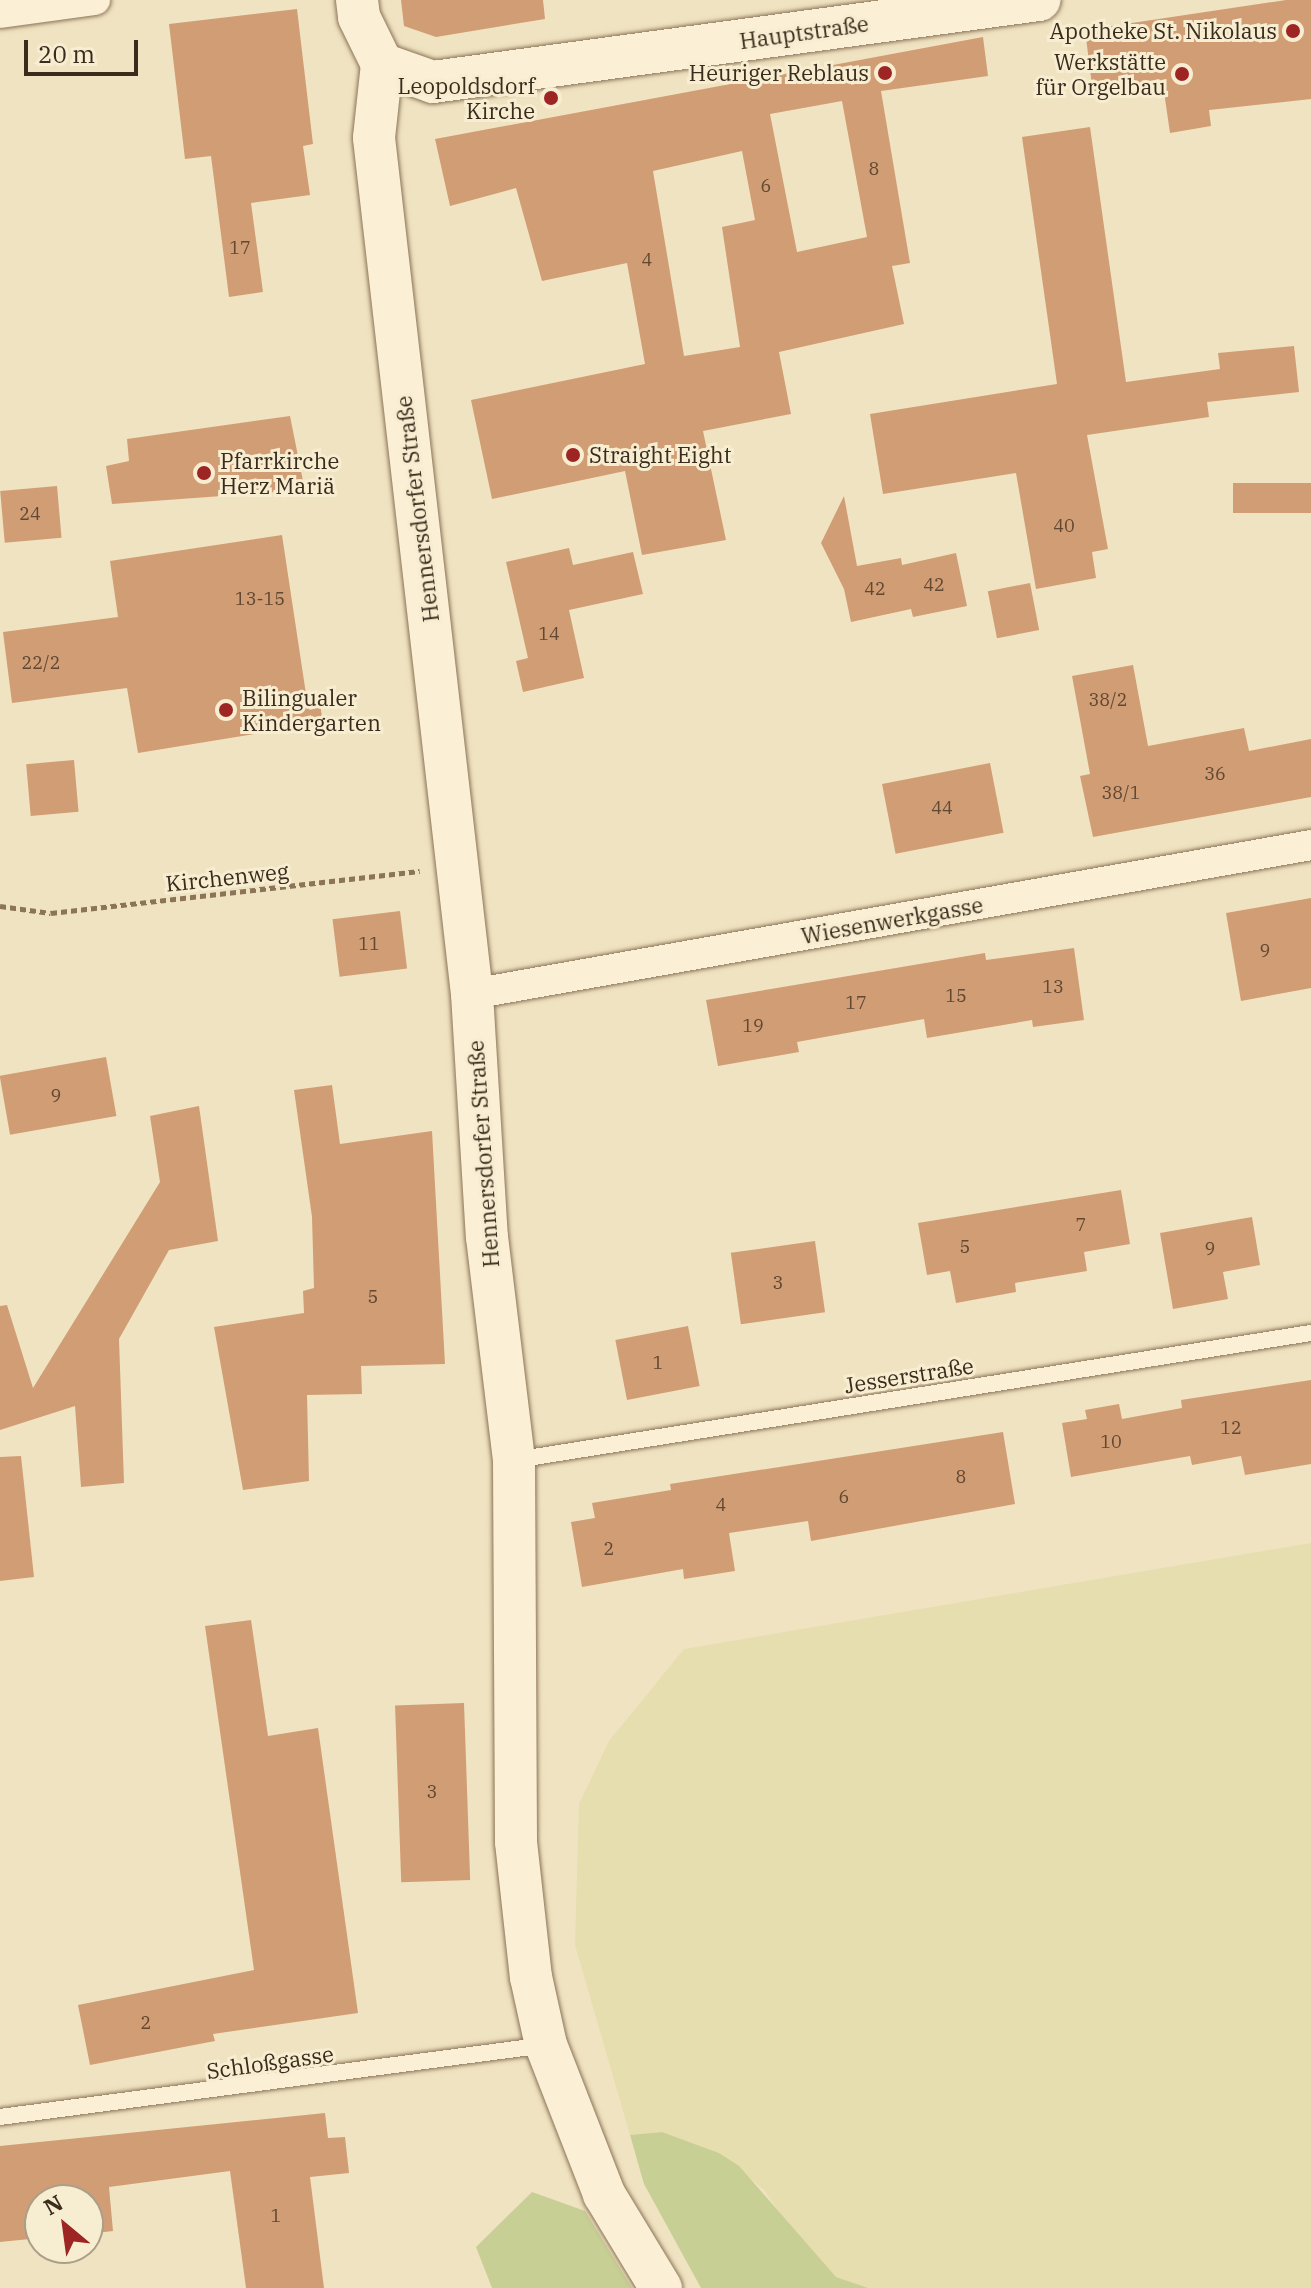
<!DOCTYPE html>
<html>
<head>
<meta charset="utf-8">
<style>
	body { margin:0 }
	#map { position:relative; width:1311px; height:2288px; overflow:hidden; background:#f0e3c1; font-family:"IBM Plex Serif",serif }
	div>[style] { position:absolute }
	.farmland>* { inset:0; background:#e6deae }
	.green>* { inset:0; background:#c7cf95 }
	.building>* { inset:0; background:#d19d75; transform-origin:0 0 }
	.path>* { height:5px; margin-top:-2.5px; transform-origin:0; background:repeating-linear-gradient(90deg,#8b7458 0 6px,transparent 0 10px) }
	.roads { filter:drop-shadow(0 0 2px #8b7458) drop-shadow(0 0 2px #8b7458) }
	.lane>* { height:16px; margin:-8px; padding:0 8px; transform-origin:8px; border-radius:8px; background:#fbf0d5 }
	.street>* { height:30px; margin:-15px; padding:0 15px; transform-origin:15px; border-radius:15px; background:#fbf0d5 }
	.secondary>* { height:42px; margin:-21px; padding:0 21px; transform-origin:21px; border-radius:21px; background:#fbf0d5 }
	.dots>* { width:22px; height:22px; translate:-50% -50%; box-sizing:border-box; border:4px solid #f7edd1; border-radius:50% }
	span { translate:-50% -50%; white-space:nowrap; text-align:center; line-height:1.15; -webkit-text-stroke:6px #f7edd1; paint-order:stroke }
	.number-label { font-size:18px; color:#604833 }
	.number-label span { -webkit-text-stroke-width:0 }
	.poi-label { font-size:22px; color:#3a2b1d }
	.right { translate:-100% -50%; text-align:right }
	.left { translate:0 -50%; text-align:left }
	.street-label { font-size:22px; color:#3a2b1d }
	.north { position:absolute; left:24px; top:2184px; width:80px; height:80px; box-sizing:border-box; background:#f7edd1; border:2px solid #ab9f89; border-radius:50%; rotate:331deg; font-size:22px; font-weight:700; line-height:32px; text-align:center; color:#3a2b1d }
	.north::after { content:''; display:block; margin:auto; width:28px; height:36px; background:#9d2524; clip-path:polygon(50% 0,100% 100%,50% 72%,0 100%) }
	.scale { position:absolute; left:24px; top:40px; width:114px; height:36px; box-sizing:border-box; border:4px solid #3a2b1d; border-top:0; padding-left:10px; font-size:24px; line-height:28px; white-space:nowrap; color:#3a2b1d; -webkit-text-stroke:6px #f7edd1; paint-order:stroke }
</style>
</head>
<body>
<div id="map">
	<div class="farmland">
		<div style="clip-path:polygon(1311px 1543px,1311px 2288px,868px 2288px,836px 2277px,797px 2238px,764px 2190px,719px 2153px,662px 2132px,630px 2135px,575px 1945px,579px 1804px,609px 1741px,684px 1649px)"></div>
	</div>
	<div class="green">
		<div style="clip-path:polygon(662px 2132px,719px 2153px,739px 2166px,836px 2277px,868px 2288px,701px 2288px,644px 2184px,630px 2135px)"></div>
		<div style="clip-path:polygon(532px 2192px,585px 2211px,632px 2288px,492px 2288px,476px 2247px)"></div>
	</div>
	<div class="building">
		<div style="clip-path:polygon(401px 0,543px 0,545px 19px,436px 37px,404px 26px)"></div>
		<div style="clip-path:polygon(1286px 0,1311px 0,1311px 99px,1209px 110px,1211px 126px,1170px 133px,1163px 85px,1093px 93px,1085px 30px)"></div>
		<div style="clip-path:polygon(297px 9px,313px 144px,303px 146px,310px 195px,251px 203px,263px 292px,229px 297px,211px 156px,185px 159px,169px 24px)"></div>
		<div style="clip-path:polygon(evenodd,983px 37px,988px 76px,881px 91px,910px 263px,892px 266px,904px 324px,779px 352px,791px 414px,703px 431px,726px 540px,642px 555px,625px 471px,492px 499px,471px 400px,645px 364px,627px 263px,542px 281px,516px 188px,450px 206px,435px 139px,983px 37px,842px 101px,867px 237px,797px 252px,770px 114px,842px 101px,983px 37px,742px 151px,755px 220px,722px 227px,740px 347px,684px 356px,653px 171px,742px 151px)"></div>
		<div style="clip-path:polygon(1090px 127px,1126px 382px,1220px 369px,1218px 353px,1294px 346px,1299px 392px,1207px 402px,1209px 417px,1087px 435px,1108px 549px,1092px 552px,1096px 578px,1036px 589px,1016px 473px,883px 494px,870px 414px,1057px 384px,1022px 137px)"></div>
		<div style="clip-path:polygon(290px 416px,303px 481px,276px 487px,276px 492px,112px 504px,106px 466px,129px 461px,127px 439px)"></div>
		<div style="left:1311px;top:483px;width:30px;height:78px;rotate:90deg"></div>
		<div style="left:57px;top:486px;width:52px;height:57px;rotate:85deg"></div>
		<div style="clip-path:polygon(844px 496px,857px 566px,901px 558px,902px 565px,956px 553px,967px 606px,913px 617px,911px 609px,851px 622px,844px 589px,821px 543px)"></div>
		<div style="clip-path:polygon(282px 535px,306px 694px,318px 692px,323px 723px,138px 753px,127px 688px,12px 703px,3px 632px,118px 617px,110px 561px)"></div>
		<div style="clip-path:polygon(569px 548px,573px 565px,633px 552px,643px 594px,569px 610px,584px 678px,523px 692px,516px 661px,528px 658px,506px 562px)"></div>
		<div style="left:1030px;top:583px;width:48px;height:43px;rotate:79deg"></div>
		<div style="clip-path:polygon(1133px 665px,1148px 746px,1244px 728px,1249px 751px,1311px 739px,1311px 797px,1093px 837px,1080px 776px,1090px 774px,1072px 676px)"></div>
		<div style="left:74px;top:760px;width:52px;height:48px;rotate:85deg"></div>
		<div style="left:990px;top:763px;width:71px;height:110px;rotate:79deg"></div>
		<div style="clip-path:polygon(1311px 898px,1311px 988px,1241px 1001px,1226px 913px)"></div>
		<div style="left:400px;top:911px;width:58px;height:68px;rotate:83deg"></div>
		<div style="clip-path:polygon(1074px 948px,1084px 1020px,1033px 1027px,1032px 1020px,927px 1038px,924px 1019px,797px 1042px,799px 1052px,718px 1066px,706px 1000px,985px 953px,986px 960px)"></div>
		<div style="left:106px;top:1057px;width:60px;height:108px;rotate:80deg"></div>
		<div style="clip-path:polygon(332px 1085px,340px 1144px,432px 1131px,445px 1364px,361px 1366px,362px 1394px,307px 1395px,309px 1481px,243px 1490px,214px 1327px,304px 1313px,303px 1291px,314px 1288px,312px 1217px,294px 1090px)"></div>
		<div style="clip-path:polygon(199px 1106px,218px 1241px,169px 1250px,119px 1339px,124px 1483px,81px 1487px,75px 1406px,0 1430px,0 1306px,7px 1305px,33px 1388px,160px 1182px,150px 1116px)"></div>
		<div style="clip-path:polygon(1121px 1190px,1130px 1244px,1084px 1252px,1087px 1271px,1015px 1283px,1016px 1292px,956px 1303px,950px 1271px,927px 1275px,918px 1223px)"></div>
		<div style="clip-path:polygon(1252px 1217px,1260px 1265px,1223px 1272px,1228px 1299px,1173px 1309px,1160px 1233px)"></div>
		<div style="left:815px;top:1241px;width:72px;height:85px;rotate:82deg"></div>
		<div style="left:688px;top:1326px;width:61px;height:74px;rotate:79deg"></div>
		<div style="clip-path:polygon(1311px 1380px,1311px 1464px,1245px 1475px,1241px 1456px,1192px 1465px,1190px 1456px,1071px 1477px,1062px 1423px,1087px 1419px,1085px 1410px,1119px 1404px,1122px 1419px,1182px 1408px,1181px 1400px)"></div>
		<div style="clip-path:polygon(1003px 1432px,1015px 1504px,811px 1541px,808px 1521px,729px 1533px,735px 1571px,684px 1579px,683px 1569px,582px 1587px,571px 1522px,595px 1518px,592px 1503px,671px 1490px,670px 1484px)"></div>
		<div style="clip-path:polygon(21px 1456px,34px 1577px,0 1581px,0 1457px)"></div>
		<div style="clip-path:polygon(251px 1620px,268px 1736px,318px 1728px,358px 2013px,213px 2034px,215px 2041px,90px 2065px,78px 2005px,254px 1970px,205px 1626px)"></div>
		<div style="left:464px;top:1703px;width:177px;height:69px;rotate:88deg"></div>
		<div style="clip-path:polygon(325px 2113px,328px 2138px,345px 2137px,349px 2173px,310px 2177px,324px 2288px,246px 2288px,230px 2171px,109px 2187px,113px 2231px,88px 2234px,88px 2200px,40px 2200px,40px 2238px,0 2242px,0 2146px)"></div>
	</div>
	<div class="path">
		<div style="left:0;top:906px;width:51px;rotate:7.8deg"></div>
		<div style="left:51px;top:913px;width:371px;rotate:-6.5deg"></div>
	</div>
	<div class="roads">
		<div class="lane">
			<div style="left:515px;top:1460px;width:806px;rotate:-9.07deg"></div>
			<div style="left:0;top:2117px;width:551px;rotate:-7.51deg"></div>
		</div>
		<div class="street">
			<div style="left:0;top:13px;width:96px;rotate:-7.8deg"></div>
			<div style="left:472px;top:994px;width:852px;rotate:-10.07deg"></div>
		</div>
		<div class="secondary">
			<div style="left:357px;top:0;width:17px;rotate:83deg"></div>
			<div style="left:359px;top:17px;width:52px;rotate:63.9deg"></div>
			<div style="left:382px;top:64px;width:74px;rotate:96.2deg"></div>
			<div style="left:374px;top:138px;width:862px;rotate:83.47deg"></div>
			<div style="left:472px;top:994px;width:243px;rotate:86.5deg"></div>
			<div style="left:487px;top:1237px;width:225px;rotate:83.1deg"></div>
			<div style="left:514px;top:1460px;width:382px;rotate:89.7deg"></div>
			<div style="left:516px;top:1842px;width:136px;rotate:83.7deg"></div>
			<div style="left:531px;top:1977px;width:70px;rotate:77.6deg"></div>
			<div style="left:546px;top:2045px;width:160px;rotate:68.7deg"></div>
			<div style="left:604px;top:2194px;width:110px;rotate:58.8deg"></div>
			<div style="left:382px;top:64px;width:54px;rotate:19.4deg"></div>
			<div style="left:433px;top:82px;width:612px;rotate:-7.71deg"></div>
		</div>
	</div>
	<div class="dots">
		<div style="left:1293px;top:31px;background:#9d2524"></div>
		<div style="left:885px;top:73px;background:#9d2524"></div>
		<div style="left:1182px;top:74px;background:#9d2524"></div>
		<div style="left:551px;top:98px;background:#9d2524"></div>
		<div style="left:573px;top:455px;background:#9d2524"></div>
		<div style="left:204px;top:473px;background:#9d2524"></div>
		<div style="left:226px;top:710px;background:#9d2524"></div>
	</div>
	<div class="number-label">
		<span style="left:874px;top:169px">8</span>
		<span style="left:766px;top:186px">6</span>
		<span style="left:240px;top:248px">17</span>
		<span style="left:647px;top:260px">4</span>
		<span style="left:30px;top:514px">24</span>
		<span style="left:1064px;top:526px">40</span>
		<span style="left:934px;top:585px">42</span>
		<span style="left:875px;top:589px">42</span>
		<span style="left:260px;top:599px">13-15</span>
		<span style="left:549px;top:634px">14</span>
		<span style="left:41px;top:663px">22/2</span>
		<span style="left:1108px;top:700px">38/2</span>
		<span style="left:1215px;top:774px">36</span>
		<span style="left:1121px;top:793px">38/1</span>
		<span style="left:942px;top:808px">44</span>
		<span style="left:369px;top:944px">11</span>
		<span style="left:1265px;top:951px">9</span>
		<span style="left:1053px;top:987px">13</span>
		<span style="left:956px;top:996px">15</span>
		<span style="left:856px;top:1003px">17</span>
		<span style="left:753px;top:1026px">19</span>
		<span style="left:56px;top:1096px">9</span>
		<span style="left:1081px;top:1225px">7</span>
		<span style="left:965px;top:1247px">5</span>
		<span style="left:1210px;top:1249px">9</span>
		<span style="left:778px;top:1283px">3</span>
		<span style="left:373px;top:1297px">5</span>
		<span style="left:658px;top:1363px">1</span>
		<span style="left:1231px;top:1428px">12</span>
		<span style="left:1111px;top:1442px">10</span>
		<span style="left:961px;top:1477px">8</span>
		<span style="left:844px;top:1497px">6</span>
		<span style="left:721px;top:1505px">4</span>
		<span style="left:609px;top:1549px">2</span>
		<span style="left:432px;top:1792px">3</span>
		<span style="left:146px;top:2023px">2</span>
		<span style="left:276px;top:2216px">1</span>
	</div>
	<div class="poi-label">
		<span class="right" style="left:1277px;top:31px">Apotheke St. Nikolaus</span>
		<span class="right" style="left:1166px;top:74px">Werkstätte<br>für Orgelbau</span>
		<span class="right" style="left:869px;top:73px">Heuriger Reblaus</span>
		<span class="right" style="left:535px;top:98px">Leopoldsdorf<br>Kirche</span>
		<span class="left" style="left:589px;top:455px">Straight Eight</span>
		<span class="left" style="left:220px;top:473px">Pfarrkirche<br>Herz Mariä</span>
		<span class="left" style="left:242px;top:710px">Bilingualer<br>Kindergarten</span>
	</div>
	<div class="street-label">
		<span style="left:804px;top:32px;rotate:-8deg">Hauptstraße</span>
		<span style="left:417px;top:509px;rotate:-97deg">Hennersdorfer Straße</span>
		<span style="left:227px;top:877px;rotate:-6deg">Kirchenweg</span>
		<span style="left:892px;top:920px;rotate:-10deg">Wiesenwerkgasse</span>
		<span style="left:483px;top:1154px;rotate:-94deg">Hennersdorfer Straße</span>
		<span style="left:909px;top:1375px;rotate:-9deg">Jesserstraße</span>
		<span style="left:270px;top:2062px;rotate:-8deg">Schloßgasse</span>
	</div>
	<div class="north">N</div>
	<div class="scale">20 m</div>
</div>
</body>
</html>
